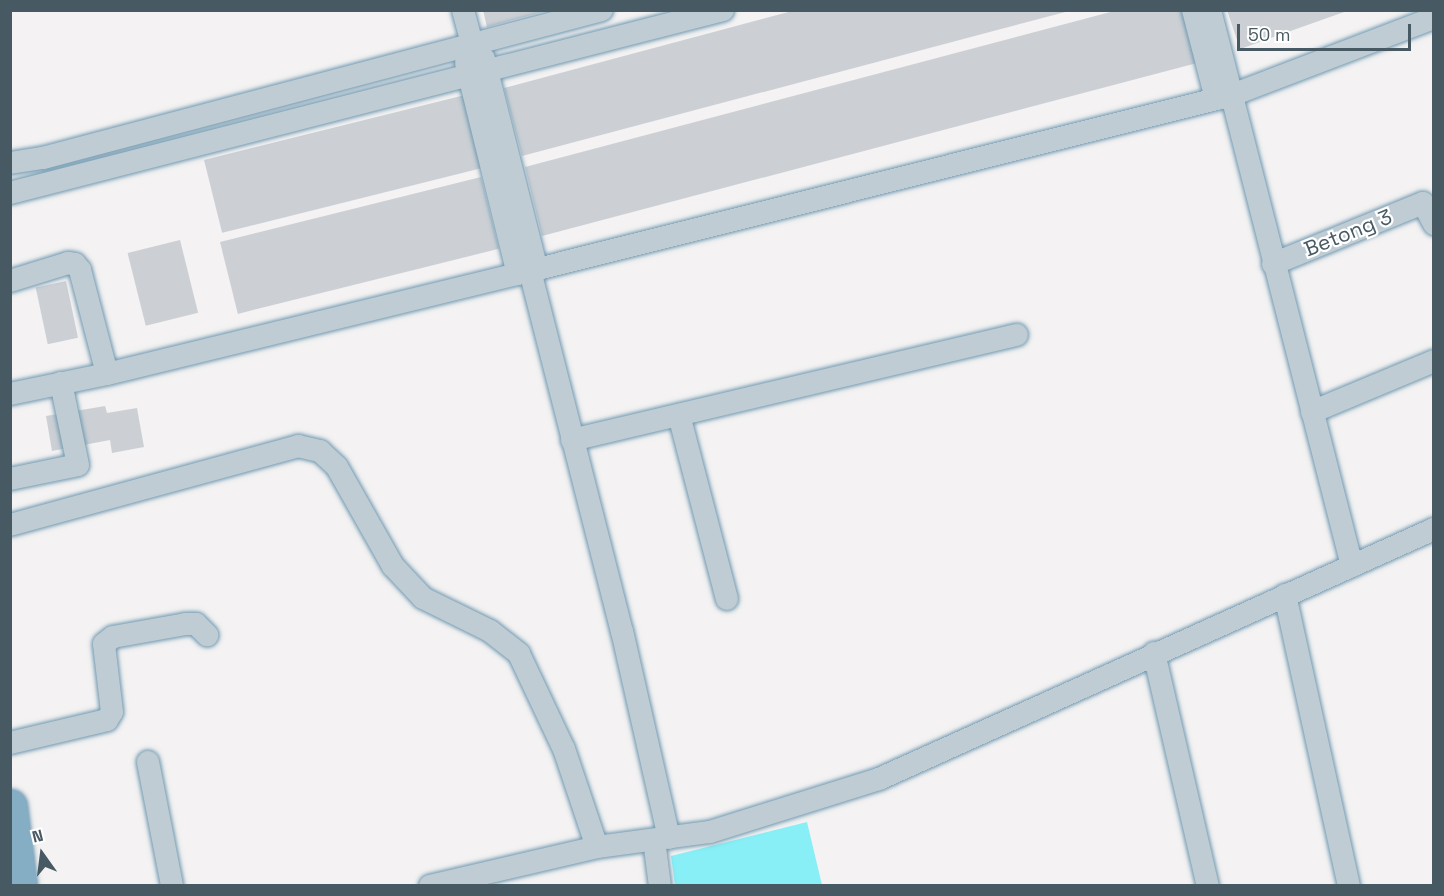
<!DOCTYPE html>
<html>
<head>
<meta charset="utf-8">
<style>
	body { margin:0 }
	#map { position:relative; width:1444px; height:896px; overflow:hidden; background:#f4f2f2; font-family:"Space Grotesk",sans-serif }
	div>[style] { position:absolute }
	.water>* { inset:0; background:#87eff5 }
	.building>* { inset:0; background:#ccd0d5; transform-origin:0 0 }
	.roads { filter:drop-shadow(0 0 2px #7099b1) drop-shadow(0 0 2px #7099b1) }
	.minor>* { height:22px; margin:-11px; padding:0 11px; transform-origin:11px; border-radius:11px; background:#bfccd3 }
	.highway>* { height:33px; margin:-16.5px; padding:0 16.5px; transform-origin:16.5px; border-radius:16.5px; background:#85aec5 }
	span { translate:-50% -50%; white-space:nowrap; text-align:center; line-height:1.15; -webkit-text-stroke:4.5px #fff; paint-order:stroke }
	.street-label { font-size:21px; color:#475962 }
	.frame { position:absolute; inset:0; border:12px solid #475962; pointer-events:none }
	.north { position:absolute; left:12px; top:824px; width:60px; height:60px; -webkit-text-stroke:4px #fff; paint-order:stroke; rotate:346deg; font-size:16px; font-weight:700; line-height:24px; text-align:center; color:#475962 }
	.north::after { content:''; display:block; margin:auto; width:21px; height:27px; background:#475962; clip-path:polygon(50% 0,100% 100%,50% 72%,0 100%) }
	.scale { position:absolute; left:1237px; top:24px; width:174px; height:27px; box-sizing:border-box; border:3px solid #475962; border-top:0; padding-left:8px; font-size:18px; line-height:21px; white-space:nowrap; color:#475962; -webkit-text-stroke:4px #fff; paint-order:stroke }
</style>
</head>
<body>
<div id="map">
	<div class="water">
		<div style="clip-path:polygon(807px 822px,822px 885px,675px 885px,671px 856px)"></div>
	</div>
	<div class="building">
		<div style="clip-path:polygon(483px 10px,546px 10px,546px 11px,487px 27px)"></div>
		<div style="clip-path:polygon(796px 10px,1069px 11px,522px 156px,504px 88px)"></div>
		<div style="clip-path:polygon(1118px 10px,1184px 10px,1197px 63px,542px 236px,525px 167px)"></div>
		<div style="clip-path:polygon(1227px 10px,1347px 10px,1347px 11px,1240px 49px)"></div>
		<div style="left:465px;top:95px;width:75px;height:269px;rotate:76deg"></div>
		<div style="left:481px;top:177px;width:74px;height:269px;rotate:76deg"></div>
		<div style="left:180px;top:240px;width:75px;height:54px;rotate:76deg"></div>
		<div style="left:66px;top:281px;width:58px;height:31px;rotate:78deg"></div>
		<div style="clip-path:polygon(105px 406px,107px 413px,137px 408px,144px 447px,112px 453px,110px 440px,52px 451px,46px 416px)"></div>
	</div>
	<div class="roads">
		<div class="minor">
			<div style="left:463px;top:10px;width:35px;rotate:75deg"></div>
			<div style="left:1193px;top:10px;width:92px;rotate:75.5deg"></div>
			<div style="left:1210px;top:10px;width:574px;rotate:75.67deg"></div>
			<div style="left:484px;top:59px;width:218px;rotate:75.9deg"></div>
			<div style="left:466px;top:63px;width:217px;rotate:76.2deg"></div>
			<div style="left:10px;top:163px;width:33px;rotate:-9deg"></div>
			<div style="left:43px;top:158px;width:578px;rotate:-14.83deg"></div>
			<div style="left:10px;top:193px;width:736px;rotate:-14.39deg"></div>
			<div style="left:1273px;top:264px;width:162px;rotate:-22.1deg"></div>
			<div style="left:1423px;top:203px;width:24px;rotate:62deg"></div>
			<div style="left:530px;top:271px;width:372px;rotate:75.7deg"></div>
			<div style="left:622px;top:631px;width:212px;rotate:77.2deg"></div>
			<div style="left:10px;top:281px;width:61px;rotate:-17.2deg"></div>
			<div style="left:68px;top:263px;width:7px;rotate:8deg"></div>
			<div style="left:75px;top:264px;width:8px;rotate:50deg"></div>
			<div style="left:80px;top:270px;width:107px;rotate:75.4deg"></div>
			<div style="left:10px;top:394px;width:99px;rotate:-11.7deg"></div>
			<div style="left:107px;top:374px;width:423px;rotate:-13.7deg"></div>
			<div style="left:518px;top:274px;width:736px;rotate:-14.07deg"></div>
			<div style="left:1232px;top:95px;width:216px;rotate:-20.9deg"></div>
			<div style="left:1312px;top:412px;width:132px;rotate:-22.7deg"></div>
			<div style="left:679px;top:415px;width:190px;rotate:75.4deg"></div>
			<div style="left:572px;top:440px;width:457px;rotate:-13.3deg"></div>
			<div style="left:10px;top:479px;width:69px;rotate:-11.6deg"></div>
			<div style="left:78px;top:465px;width:84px;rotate:-101.7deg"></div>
			<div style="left:10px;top:525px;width:299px;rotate:-15.3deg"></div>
			<div style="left:298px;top:446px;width:23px;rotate:13deg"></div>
			<div style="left:320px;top:451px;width:23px;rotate:43deg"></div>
			<div style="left:337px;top:467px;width:114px;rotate:60.5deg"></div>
			<div style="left:393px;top:566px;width:44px;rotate:46.8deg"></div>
			<div style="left:423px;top:598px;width:75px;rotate:26.2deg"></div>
			<div style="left:490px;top:631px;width:37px;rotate:38deg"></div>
			<div style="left:519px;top:654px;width:105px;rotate:64.7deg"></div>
			<div style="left:564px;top:749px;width:103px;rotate:71.4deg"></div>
			<div style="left:1285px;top:595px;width:298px;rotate:77.6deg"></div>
			<div style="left:1154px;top:653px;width:239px;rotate:77deg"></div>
			<div style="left:10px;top:743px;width:100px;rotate:-13.3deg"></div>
			<div style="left:107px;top:720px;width:9px;rotate:-58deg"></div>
			<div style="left:112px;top:712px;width:68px;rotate:-96.7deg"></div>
			<div style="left:104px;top:644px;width:11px;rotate:-38deg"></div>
			<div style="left:113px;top:637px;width:74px;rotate:-10.1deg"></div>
			<div style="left:186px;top:624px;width:10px"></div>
			<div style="left:196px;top:624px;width:16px;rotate:45deg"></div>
			<div style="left:148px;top:762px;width:126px;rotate:79deg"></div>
			<div style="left:654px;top:840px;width:46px;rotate:82.6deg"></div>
			<div style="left:430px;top:886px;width:171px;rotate:-13.1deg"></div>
			<div style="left:597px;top:847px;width:114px;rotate:-7.6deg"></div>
			<div style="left:710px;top:832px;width:177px;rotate:-17.4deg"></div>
			<div style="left:879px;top:779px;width:609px;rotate:-24.25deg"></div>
		</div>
		<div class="highway">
			<div style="left:10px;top:806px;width:81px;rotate:82.9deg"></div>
		</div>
	</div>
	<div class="street-label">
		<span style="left:1348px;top:233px;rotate:-22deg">Betong 3</span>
	</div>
	<div class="frame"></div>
	<div class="north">N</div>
	<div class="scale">50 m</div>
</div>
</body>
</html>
